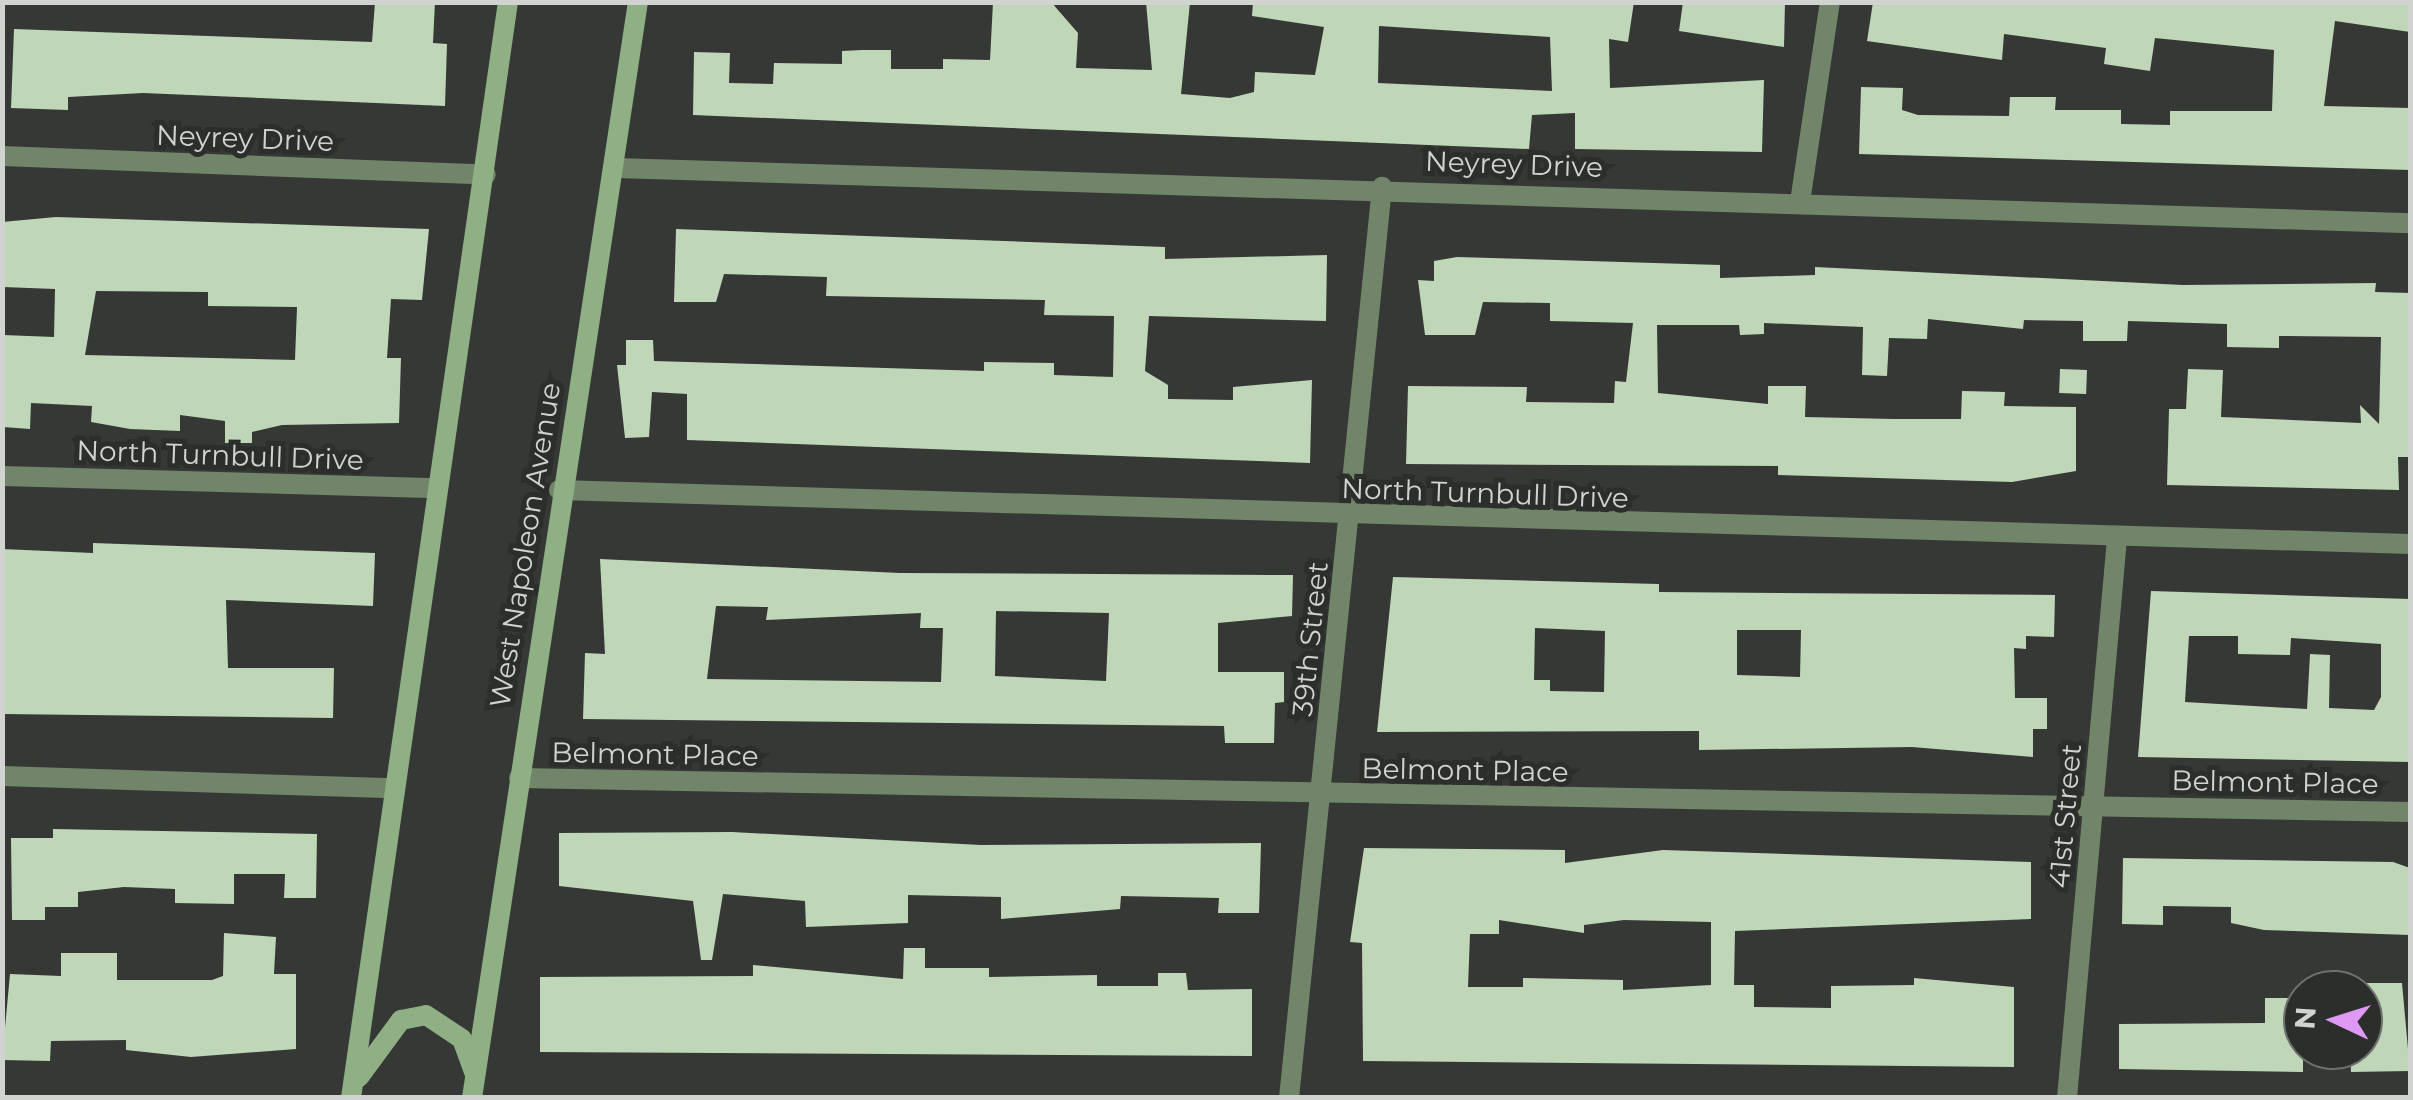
<!DOCTYPE html>
<html>
<head>
<meta charset="utf-8">
<style>
	body { margin:0 }
	#map { position:relative; width:2413px; height:1100px; overflow:hidden; background:#363835; font-family:Montserrat,sans-serif }
	div>[style] { position:absolute }
	.building>* { inset:0; background:#c0d6b8; transform-origin:0 0 }
	.street>* { height:20px; margin:-10px; padding:0 10px; transform-origin:10px; border-radius:10px; background:#708569 }
	.secondary>* { height:20px; margin:-10px; padding:0 10px; transform-origin:10px; border-radius:10px; background:#8fb084 }
	span { translate:-50% -50%; white-space:nowrap; text-align:center; line-height:1.15; -webkit-text-stroke:10px #2c2e2b; paint-order:stroke }
	.street-label { font-size:28px; color:#d1d3d1 }
	.frame { position:absolute; inset:0; border:5px solid #d1d3d1; pointer-events:none }
	.north { position:absolute; left:2283px; top:970px; width:100px; height:100px; box-sizing:border-box; background:#2c2e2b; border:2px solid #6e706d; border-radius:50%; rotate:274deg; font-size:28px; font-weight:700; line-height:40px; text-align:center; color:#d1d3d1 }
	.north::after { content:''; display:block; margin:auto; width:35px; height:45px; background:#dd99f3; clip-path:polygon(50% 0,100% 100%,50% 72%,0 100%) }
</style>
</head>
<body>
<div id="map">
	<div class="building">
		<div style="clip-path:polygon(375px 2px,435px 2px,433px 43px,447px 44px,445px 106px,143px 93px,68px 97px,68px 110px,11px 108px,14px 29px,372px 42px)"></div>
		<div style="clip-path:polygon(evenodd,993px 2px,1051px 2px,1078px 33px,1076px 68px,1152px 70px,1146px 2px,1190px 2px,1181px 94px,1230px 98px,1254px 92px,1255px 72px,1315px 75px,1324px 27px,1252px 16px,1253px 2px,1634px 2px,1628px 42px,1609px 39px,1610px 88px,1764px 80px,1762px 152px,1575px 149px,1575px 113px,1532px 115px,1529px 149px,693px 115px,694px 52px,730px 53px,729px 83px,773px 84px,774px 63px,842px 64px,842px 51px,862px 50px,891px 50px,891px 69px,943px 69px,943px 59px,990px 60px,993px 2px,1379px 26px,1550px 37px,1552px 91px,1378px 83px,1379px 26px)"></div>
		<div style="clip-path:polygon(1683px 2px,1785px 2px,1784px 47px,1679px 31px)"></div>
		<div style="clip-path:polygon(1873px 2px,2410px 2px,2410px 32px,2335px 21px,2324px 106px,2410px 108px,2410px 170px,1859px 154px,1861px 87px,1903px 88px,1902px 110px,1918px 115px,2009px 116px,2010px 97px,2056px 97px,2055px 110px,2121px 110px,2121px 124px,2170px 125px,2170px 111px,2272px 111px,2274px 50px,2155px 38px,2150px 71px,2104px 64px,2106px 48px,2004px 34px,2002px 60px,1867px 41px)"></div>
		<div style="clip-path:polygon(evenodd,56px 217px,429px 229px,422px 300px,391px 299px,387px 358px,401px 358px,399px 423px,282px 425px,252px 432px,252px 443px,225px 443px,225px 421px,180px 415px,180px 431px,130px 429px,91px 422px,92px 406px,31px 403px,30px 429px,3px 427px,3px 335px,54px 337px,55px 289px,3px 287px,2px 222px,56px 217px,96px 291px,208px 292px,208px 306px,297px 307px,295px 360px,85px 355px,96px 291px)"></div>
		<div style="clip-path:polygon(676px 229px,1165px 247px,1165px 259px,1327px 255px,1326px 321px,1149px 316px,1145px 371px,1168px 385px,1168px 399px,1233px 400px,1233px 387px,1312px 380px,1310px 463px,687px 440px,687px 394px,652px 392px,649px 437px,625px 438px,617px 365px,626px 365px,626px 340px,653px 340px,654px 361px,984px 371px,984px 362px,1054px 363px,1054px 375px,1113px 377px,1114px 316px,1044px 315px,1045px 300px,826px 296px,827px 277px,724px 274px,716px 302px,674px 302px)"></div>
		<div style="clip-path:polygon(1457px 257px,1720px 265px,1720px 278px,1815px 275px,1815px 267px,2183px 285px,2376px 283px,2375px 292px,2410px 293px,2410px 457px,2398px 457px,2399px 490px,2167px 485px,2169px 409px,2186px 409px,2188px 369px,2223px 370px,2221px 417px,2361px 423px,2360px 405px,2379px 424px,2381px 337px,2279px 336px,2279px 348px,2227px 347px,2227px 324px,2128px 321px,2127px 341px,2083px 341px,2083px 321px,2024px 320px,2023px 329px,1928px 319px,1927px 339px,1889px 338px,1887px 376px,1862px 375px,1863px 327px,1764px 323px,1764px 334px,1740px 335px,1739px 325px,1657px 325px,1658px 393px,1768px 404px,1768px 386px,1806px 386px,1805px 417px,1893px 419px,1961px 419px,1962px 391px,2005px 392px,2004px 406px,2076px 407px,2076px 471px,2012px 482px,1778px 475px,1778px 466px,1406px 464px,1408px 386px,1527px 387px,1526px 402px,1614px 403px,1615px 381px,1626px 382px,1633px 323px,1550px 321px,1550px 303px,1483px 302px,1475px 335px,1425px 335px,1418px 280px,1434px 281px,1434px 261px)"></div>
		<div style="left:2060px;top:369px;width:27px;height:24px;rotate:2deg"></div>
		<div style="clip-path:polygon(93px 543px,375px 553px,373px 606px,226px 600px,228px 668px,334px 668px,333px 718px,2px 714px,2px 549px,93px 553px)"></div>
		<div style="clip-path:polygon(evenodd,600px 559px,900px 573px,1293px 575px,1292px 616px,1218px 623px,1218px 672px,1284px 672px,1284px 702px,1275px 703px,1274px 743px,1225px 743px,1224px 726px,583px 719px,585px 653px,605px 654px,600px 559px,716px 606px,768px 607px,766px 620px,921px 613px,920px 628px,943px 628px,941px 682px,707px 679px,716px 606px,600px 559px,996px 611px,1109px 613px,1106px 681px,995px 676px,996px 611px)"></div>
		<div style="clip-path:polygon(evenodd,1393px 577px,1659px 584px,1659px 592px,2055px 595px,2054px 637px,2026px 636px,2026px 649px,2014px 648px,2015px 698px,2047px 698px,2047px 729px,2033px 729px,2033px 757px,1912px 747px,1699px 750px,1699px 731px,1377px 732px,1393px 577px,1535px 628px,1605px 631px,1604px 692px,1550px 691px,1550px 680px,1534px 680px,1535px 628px,1393px 577px,1737px 630px,1801px 630px,1800px 677px,1737px 675px,1737px 630px)"></div>
		<div style="clip-path:polygon(evenodd,2151px 591px,2410px 599px,2410px 762px,2138px 757px,2151px 591px,2189px 636px,2238px 636px,2238px 654px,2290px 655px,2291px 638px,2381px 644px,2381px 697px,2374px 710px,2329px 708px,2330px 655px,2310px 654px,2307px 709px,2185px 702px,2189px 636px)"></div>
		<div style="clip-path:polygon(53px 829px,317px 834px,316px 898px,284px 898px,285px 874px,234px 874px,234px 904px,175px 903px,175px 889px,124px 887px,78px 892px,78px 907px,45px 907px,45px 920px,12px 920px,11px 838px,53px 838px)"></div>
		<div style="clip-path:polygon(732px 832px,981px 845px,1261px 843px,1259px 913px,1218px 913px,1219px 898px,1121px 896px,1120px 909px,1001px 919px,1001px 897px,908px 895px,908px 923px,806px 927px,805px 901px,723px 894px,712px 960px,701px 960px,693px 901px,559px 886px,559px 833px)"></div>
		<div style="clip-path:polygon(evenodd,1364px 848px,1565px 850px,1565px 863px,1663px 850px,2031px 862px,2031px 919px,1735px 931px,1734px 985px,1754px 985px,1754px 1007px,1831px 1008px,1831px 986px,1914px 985px,1914px 978px,2014px 987px,2014px 1067px,1363px 1061px,1362px 943px,1350px 942px,1364px 848px,1499px 920px,1584px 933px,1584px 925px,1624px 920px,1711px 922px,1711px 985px,1623px 990px,1623px 980px,1523px 978px,1523px 987px,1468px 987px,1470px 934px,1499px 934px,1499px 920px)"></div>
		<div style="clip-path:polygon(2123px 858px,2393px 862px,2410px 868px,2410px 935px,2264px 930px,2231px 923px,2231px 907px,2163px 906px,2163px 925px,2122px 924px)"></div>
		<div style="clip-path:polygon(224px 933px,276px 937px,274px 974px,296px 974px,296px 1049px,191px 1057px,126px 1050px,126px 1040px,51px 1041px,50px 1061px,2px 1060px,10px 974px,61px 976px,61px 953px,117px 953px,117px 980px,212px 980px,223px 976px)"></div>
		<div style="clip-path:polygon(904px 948px,925px 948px,925px 968px,989px 968px,989px 977px,1097px 975px,1097px 986px,1158px 986px,1158px 973px,1186px 973px,1188px 990px,1252px 989px,1252px 1056px,540px 1052px,540px 977px,753px 976px,753px 965px,903px 979px)"></div>
		<div style="clip-path:polygon(2363px 983px,2402px 983px,2410px 1071px,2351px 1072px,2350px 1050px,2363px 1050px)"></div>
		<div style="clip-path:polygon(2265px 998px,2303px 998px,2303px 1072px,2119px 1069px,2119px 1024px,2265px 1023px)"></div>
	</div>
	<div class="street">
		<div style="left:2px;top:156px;width:484px;rotate:2.2deg"></div>
		<div style="left:616px;top:168px;width:1795px;rotate:1.76deg"></div>
		<div style="left:1800px;top:202px;width:202px;rotate:-81.5deg"></div>
		<div style="left:2px;top:476px;width:435px;rotate:1.6deg"></div>
		<div style="left:559px;top:490px;width:1852px;rotate:1.67deg"></div>
		<div style="left:2px;top:776px;width:392px;rotate:1.8deg"></div>
		<div style="left:519px;top:778px;width:1891px;rotate:1.03deg"></div>
		<div style="left:1289px;top:1098px;width:916px;rotate:-84.17deg"></div>
		<div style="left:2067px;top:1098px;width:561px;rotate:-84.89deg"></div>
	</div>
	<div class="secondary">
		<div style="left:359px;top:1077px;width:71px;rotate:-53.6deg"></div>
		<div style="left:401px;top:1020px;width:25px;rotate:-11deg"></div>
		<div style="left:426px;top:1015px;width:43px;rotate:33.7deg"></div>
		<div style="left:462px;top:1039px;width:35px;rotate:70deg"></div>
		<div style="left:351px;top:1098px;width:1107px;rotate:-81.85deg"></div>
		<div style="left:472px;top:1098px;width:1108px;rotate:-81.39deg"></div>
	</div>
	<div class="street-label">
		<span style="left:245px;top:138px;rotate:2deg">Neyrey Drive</span>
		<span style="left:1514px;top:164px;rotate:2deg">Neyrey Drive</span>
		<span style="left:220px;top:455px;rotate:2deg">North Turnbull Drive</span>
		<span style="left:1485px;top:493px;rotate:2deg">North Turnbull Drive</span>
		<span style="left:525px;top:545px;rotate:-81deg">West Napoleon Avenue</span>
		<span style="left:1310px;top:639px;rotate:-84deg">39th Street</span>
		<span style="left:655px;top:754px;rotate:1deg">Belmont Place</span>
		<span style="left:1465px;top:770px;rotate:1deg">Belmont Place</span>
		<span style="left:2275px;top:782px;rotate:1deg">Belmont Place</span>
		<span style="left:2065px;top:816px;rotate:-85deg">41st Street</span>
	</div>
	<div class="frame"></div>
	<div class="north">N</div>
</div>
</body>
</html>
